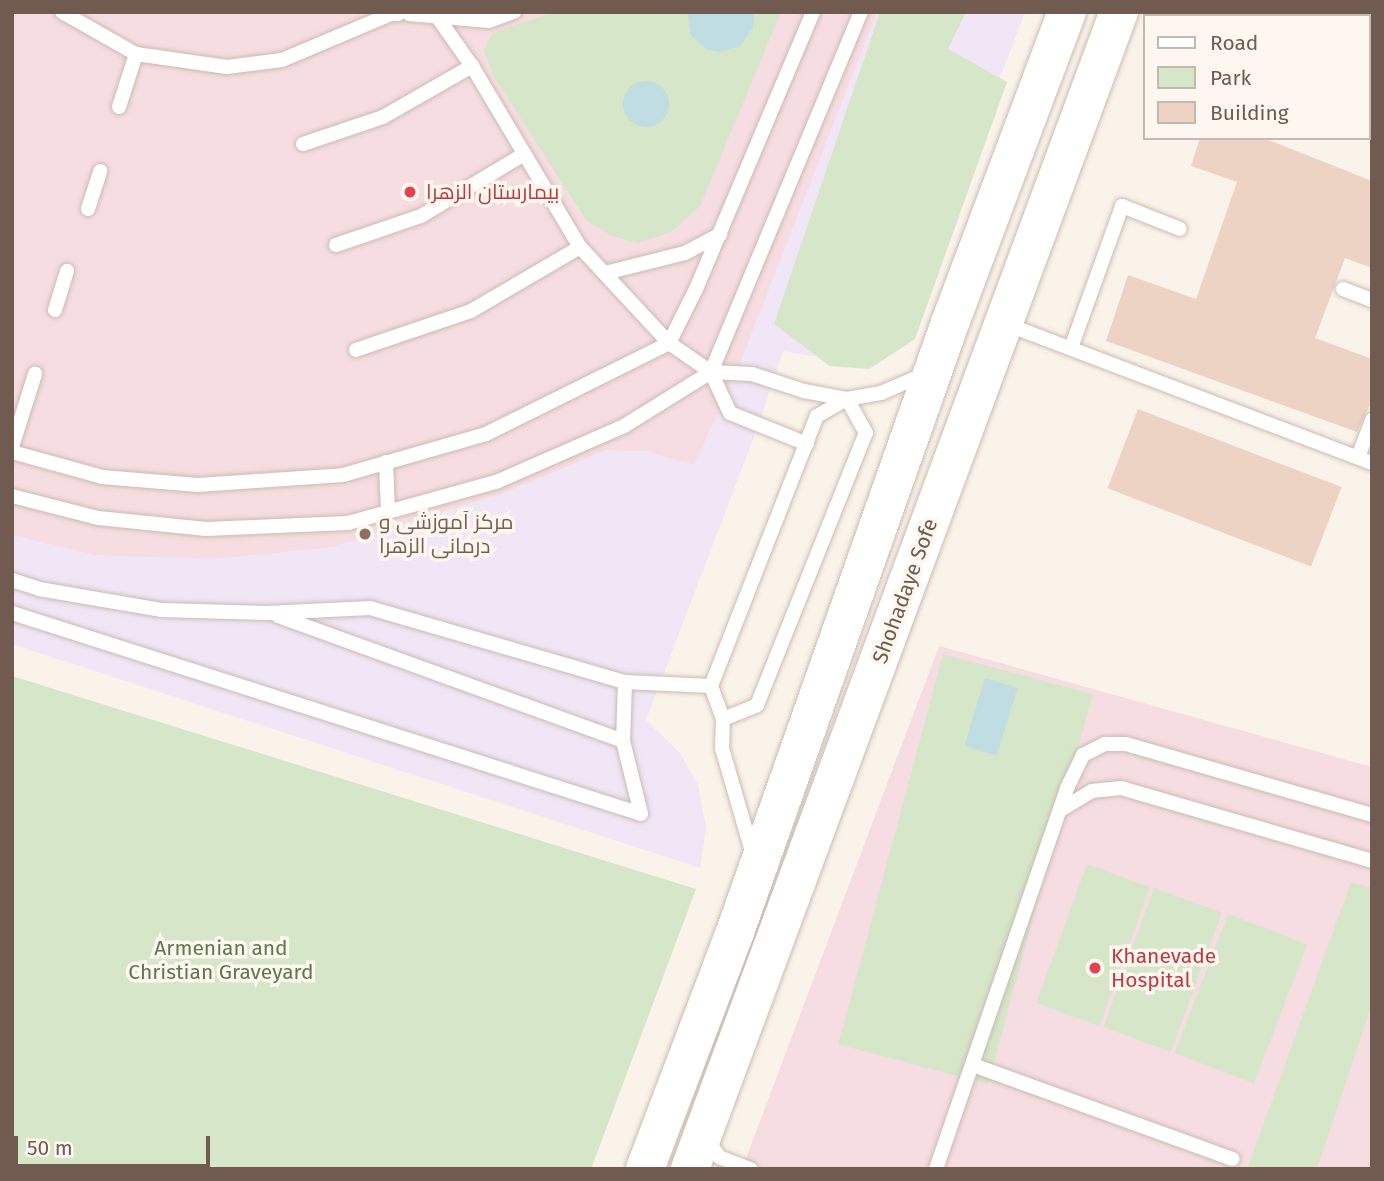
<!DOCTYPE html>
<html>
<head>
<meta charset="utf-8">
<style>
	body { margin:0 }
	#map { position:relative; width:1384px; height:1181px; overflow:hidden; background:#faf3e9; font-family:"Fira Sans",Cairo,sans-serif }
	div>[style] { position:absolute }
	.education>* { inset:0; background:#f0e6f6 }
	.medical>* { inset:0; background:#f6dde1 }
	.green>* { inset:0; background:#d6e6c9; transform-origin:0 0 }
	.water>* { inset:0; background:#c0dde1; transform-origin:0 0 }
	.round { border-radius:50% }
	.building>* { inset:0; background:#ecd3c4; transform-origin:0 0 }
	.roads { filter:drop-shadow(0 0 2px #cbbbb0) drop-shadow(0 0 2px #cbbbb0) }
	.lane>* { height:14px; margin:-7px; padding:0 7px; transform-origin:7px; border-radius:7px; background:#fff }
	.secondary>* { height:38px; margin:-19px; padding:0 19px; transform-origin:19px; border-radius:19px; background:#fff }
	.dots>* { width:19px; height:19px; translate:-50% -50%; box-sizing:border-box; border:4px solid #fdf7ef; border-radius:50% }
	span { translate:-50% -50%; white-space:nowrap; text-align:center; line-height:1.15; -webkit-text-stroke:7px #fdf7ef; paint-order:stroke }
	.health-label { font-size:21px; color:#be3a42 }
	.left { translate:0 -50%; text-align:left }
	.education-label { font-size:21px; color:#785e54 }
	.street-label { font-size:21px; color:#715b50 }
	.park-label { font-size:21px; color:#5c7a4d }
	.frame { position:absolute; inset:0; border:14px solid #715b50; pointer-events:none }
	.legend { position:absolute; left:1143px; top:14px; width:228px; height:126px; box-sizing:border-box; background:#fdf7ef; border:2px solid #c5b9af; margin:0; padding:9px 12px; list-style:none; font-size:21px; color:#715b50 }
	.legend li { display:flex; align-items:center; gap:14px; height:35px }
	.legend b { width:35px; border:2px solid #c5b9af }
	.scale { position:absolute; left:14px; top:1136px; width:196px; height:32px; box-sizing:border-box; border:4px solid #715b50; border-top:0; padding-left:9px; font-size:21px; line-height:24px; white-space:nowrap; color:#715b50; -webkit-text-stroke:5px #fdf7ef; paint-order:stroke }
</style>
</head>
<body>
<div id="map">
	<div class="education">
		<div style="clip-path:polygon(12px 12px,1025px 12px,963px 175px,829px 354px,812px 356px,783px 351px,757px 429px,646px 720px,680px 753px,698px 785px,706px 828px,700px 868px,12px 644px)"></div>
	</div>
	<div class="medical">
		<div style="clip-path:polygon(12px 12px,877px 12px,737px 371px,694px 465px,645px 451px,606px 450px,506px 492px,333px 547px,213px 559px,95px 555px,12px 535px)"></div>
		<div style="clip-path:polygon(939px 646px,1372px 767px,1372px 1169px,742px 1169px)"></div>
	</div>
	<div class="green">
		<div style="clip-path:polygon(554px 12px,781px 12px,700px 206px,671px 232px,638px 243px,612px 236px,586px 220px,494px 77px,484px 51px,492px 33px)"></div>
		<div style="clip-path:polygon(880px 12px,966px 12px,948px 49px,1007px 82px,915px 339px,869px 369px,830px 366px,774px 324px)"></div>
		<div style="left:943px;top:654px;width:155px;height:404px;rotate:15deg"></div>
		<div style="clip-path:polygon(12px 676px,696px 889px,591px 1169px,12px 1169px)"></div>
		<div style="left:1087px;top:864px;width:67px;height:148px;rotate:20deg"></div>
		<div style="clip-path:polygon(1351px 882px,1372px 888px,1372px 1004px,1317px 1169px,1248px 1167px)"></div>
		<div style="left:1154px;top:888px;width:72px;height:148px;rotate:20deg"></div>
		<div style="left:1228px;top:914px;width:85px;height:149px;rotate:21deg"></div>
	</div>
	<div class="water">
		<div style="clip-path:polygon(687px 12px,754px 12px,753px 28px,740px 46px,719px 52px,708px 50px,691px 36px)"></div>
		<div class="round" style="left:623px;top:81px;width:46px;height:46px"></div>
		<div style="left:985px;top:678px;width:34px;height:71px;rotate:17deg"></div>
	</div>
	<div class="building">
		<div style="clip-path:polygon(1200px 138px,1264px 138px,1372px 181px,1372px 268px,1345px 258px,1315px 338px,1372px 359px,1372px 401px,1357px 432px,1106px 341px,1128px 275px,1196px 299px,1237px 182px,1191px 166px)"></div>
		<div style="left:1138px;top:409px;width:218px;height:85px;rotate:21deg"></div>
	</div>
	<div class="roads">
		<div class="lane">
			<div style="left:62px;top:12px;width:85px;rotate:29.6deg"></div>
			<div style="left:136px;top:54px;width:92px;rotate:8.1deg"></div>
			<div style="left:227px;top:67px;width:55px;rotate:-7.3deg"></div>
			<div style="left:282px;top:60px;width:118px;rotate:-22.9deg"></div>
			<div style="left:391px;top:14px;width:7px"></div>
			<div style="left:409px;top:14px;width:80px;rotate:5deg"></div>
			<div style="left:489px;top:21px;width:27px;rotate:-20deg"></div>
			<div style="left:436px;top:15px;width:62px;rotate:54.8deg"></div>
			<div style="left:472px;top:66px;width:211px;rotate:59.2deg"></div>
			<div style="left:580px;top:247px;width:131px;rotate:47.2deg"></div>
			<div style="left:669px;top:343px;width:51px;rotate:34.6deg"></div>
			<div style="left:1368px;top:52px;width:4px;rotate:14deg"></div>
			<div style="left:119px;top:107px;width:56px;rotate:-72.2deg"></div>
			<div style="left:303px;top:144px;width:84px;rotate:-18.6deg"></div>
			<div style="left:383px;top:117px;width:103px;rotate:-29.8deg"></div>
			<div style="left:88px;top:209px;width:40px;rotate:-72deg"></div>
			<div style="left:336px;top:245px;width:90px;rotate:-18.8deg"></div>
			<div style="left:421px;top:216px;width:120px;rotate:-31deg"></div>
			<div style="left:605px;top:273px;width:82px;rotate:-14deg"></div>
			<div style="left:685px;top:253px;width:40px;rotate:-28deg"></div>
			<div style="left:1343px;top:289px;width:31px;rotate:21deg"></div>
			<div style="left:55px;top:310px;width:41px;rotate:-72.9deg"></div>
			<div style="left:1006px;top:324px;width:392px;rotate:20.8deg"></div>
			<div style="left:1071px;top:348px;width:151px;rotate:-70.2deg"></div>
			<div style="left:1122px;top:206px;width:62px;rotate:21.6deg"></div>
			<div style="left:356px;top:350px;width:121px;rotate:-18.7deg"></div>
			<div style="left:471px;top:311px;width:126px;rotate:-30.4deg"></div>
			<div style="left:807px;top:444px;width:83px;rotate:-158.1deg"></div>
			<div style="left:730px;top:413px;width:45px;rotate:-114.9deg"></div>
			<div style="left:711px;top:372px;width:41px;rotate:2.8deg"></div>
			<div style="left:752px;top:374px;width:55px;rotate:18.1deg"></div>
			<div style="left:804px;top:391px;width:44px;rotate:10.5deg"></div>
			<div style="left:847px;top:399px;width:35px;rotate:-10deg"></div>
			<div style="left:881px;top:393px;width:48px;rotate:-23.4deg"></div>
			<div style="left:12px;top:447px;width:77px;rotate:-72.5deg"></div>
			<div style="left:12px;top:452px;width:93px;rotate:15.5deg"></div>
			<div style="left:102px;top:477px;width:96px;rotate:4.8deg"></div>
			<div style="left:198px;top:485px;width:145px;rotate:-3.9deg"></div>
			<div style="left:343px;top:475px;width:149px;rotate:-16deg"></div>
			<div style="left:486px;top:434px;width:204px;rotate:-26.4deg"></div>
			<div style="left:669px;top:343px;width:60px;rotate:-63.4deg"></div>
			<div style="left:696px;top:289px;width:301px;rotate:-67.1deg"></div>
			<div style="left:1358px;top:457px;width:40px;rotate:-69deg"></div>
			<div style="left:386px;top:462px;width:50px;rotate:87.7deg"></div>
			<div style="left:12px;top:496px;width:89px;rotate:14.3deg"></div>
			<div style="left:98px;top:518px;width:109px;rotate:5.8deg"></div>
			<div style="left:206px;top:529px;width:142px;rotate:-2.4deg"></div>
			<div style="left:348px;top:523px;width:154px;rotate:-15.5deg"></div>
			<div style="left:496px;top:482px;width:140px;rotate:-23.6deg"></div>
			<div style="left:624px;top:426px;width:102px;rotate:-31.8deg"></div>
			<div style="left:711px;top:372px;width:390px;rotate:-67.4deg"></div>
			<div style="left:12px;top:580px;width:28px;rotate:18deg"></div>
			<div style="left:39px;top:589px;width:125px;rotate:9.7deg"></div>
			<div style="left:162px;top:610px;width:105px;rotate:1.6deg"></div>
			<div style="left:267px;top:613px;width:103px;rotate:-2.8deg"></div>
			<div style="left:370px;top:608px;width:266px;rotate:16.2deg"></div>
			<div style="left:625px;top:682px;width:86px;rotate:2.7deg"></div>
			<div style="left:12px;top:613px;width:660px;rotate:17.72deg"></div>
			<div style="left:278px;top:616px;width:367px;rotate:19.9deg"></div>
			<div style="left:625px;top:682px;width:59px;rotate:91.9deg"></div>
			<div style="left:623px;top:741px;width:75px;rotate:76.1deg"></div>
			<div style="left:723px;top:719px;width:37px;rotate:-22deg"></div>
			<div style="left:757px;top:705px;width:293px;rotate:-68.2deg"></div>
			<div style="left:866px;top:433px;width:39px;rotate:-119deg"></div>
			<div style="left:1062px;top:809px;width:35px;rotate:-31deg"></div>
			<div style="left:1092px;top:791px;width:29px;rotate:-6deg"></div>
			<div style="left:1121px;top:788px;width:261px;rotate:16.2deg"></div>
			<div style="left:753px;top:855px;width:111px;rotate:-106.2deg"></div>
			<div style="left:722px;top:748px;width:29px;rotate:-88deg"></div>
			<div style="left:723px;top:719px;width:35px;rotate:-110deg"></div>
			<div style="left:711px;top:686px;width:290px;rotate:-68.6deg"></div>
			<div style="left:817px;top:416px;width:34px;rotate:-30deg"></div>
			<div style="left:973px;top:1065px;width:276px;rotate:19.9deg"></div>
			<div style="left:708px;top:1140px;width:20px;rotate:57deg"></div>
			<div style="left:719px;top:1157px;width:34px;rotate:21deg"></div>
			<div style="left:936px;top:1169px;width:403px;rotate:-71deg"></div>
			<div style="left:1067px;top:788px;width:37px;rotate:-64deg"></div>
			<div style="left:1083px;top:755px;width:25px;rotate:-27deg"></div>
			<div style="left:1105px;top:744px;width:21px"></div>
			<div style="left:1126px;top:744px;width:256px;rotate:16.1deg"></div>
		</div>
		<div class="secondary">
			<div style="left:645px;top:1169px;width:250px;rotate:-69.2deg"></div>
			<div style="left:734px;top:935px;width:649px;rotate:-70.56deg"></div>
			<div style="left:950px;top:323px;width:332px;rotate:-69.4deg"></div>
			<div style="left:690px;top:1169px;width:1234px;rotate:-69.66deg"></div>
		</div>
	</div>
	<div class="dots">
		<div style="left:410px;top:192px;background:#e0444e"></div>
		<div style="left:365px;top:534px;background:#8d6e63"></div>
		<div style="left:1095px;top:968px;background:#e0444e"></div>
	</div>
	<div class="health-label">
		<span class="left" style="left:426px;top:192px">بیمارستان الزهرا</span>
		<span class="left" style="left:1111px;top:968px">Khanevade<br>Hospital</span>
	</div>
	<div class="education-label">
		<span class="left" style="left:379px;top:534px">مرکز آموزشی و<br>درمانی الزهرا</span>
	</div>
	<div class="street-label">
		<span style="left:905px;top:591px;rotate:-70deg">Shohadaye Sofe</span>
	</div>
	<div class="park-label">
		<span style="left:221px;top:960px">Armenian and<br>Christian Graveyard</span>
	</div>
	<div class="frame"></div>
	<ul class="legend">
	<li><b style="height:9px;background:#fff"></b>Road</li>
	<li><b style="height:19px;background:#d6e6c9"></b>Park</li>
	<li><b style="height:19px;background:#ecd3c4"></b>Building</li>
	</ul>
	<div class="scale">50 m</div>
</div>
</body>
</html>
